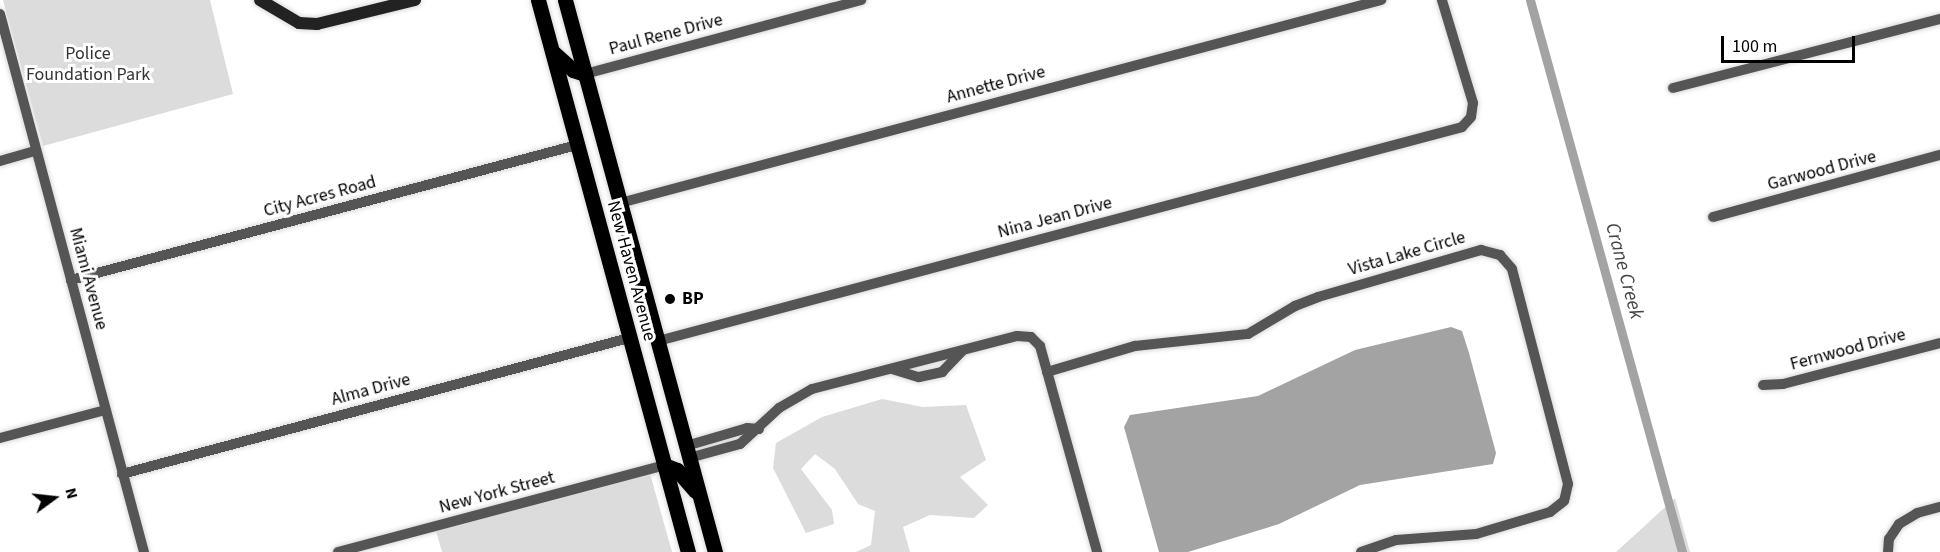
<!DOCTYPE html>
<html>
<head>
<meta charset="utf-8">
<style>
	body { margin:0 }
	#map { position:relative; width:1940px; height:552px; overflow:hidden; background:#fff; font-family:"Source Sans 3",sans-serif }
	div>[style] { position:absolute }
	.green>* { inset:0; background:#dcdcdc }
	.water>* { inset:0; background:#a3a3a3 }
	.canal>* { height:9px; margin:-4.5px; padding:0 4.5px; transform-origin:4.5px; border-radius:4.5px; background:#a3a3a3 }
	.roads { filter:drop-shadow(0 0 2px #dbdbdb) drop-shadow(0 0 2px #dbdbdb) }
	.street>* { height:10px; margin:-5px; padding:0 5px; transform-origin:5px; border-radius:5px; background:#555 }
	.secondary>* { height:12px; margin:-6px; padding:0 6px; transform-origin:6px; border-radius:6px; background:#222 }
	.primary>* { height:15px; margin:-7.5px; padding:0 7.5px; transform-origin:7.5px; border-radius:7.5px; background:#000 }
	.dots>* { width:16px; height:16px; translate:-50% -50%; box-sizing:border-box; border:3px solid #fff; border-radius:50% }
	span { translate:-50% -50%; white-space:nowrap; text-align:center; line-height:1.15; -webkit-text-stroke:6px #fff; paint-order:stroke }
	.street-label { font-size:18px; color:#000 }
	.park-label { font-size:18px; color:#333 }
	.poi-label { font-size:18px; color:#000; font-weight:700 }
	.left { translate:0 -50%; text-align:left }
	.water-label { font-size:20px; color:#444; font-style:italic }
	.north { position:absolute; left:24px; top:468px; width:60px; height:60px; -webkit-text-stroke:4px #fff; paint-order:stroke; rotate:75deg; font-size:16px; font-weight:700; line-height:24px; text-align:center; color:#000 }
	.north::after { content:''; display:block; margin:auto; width:21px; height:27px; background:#000; clip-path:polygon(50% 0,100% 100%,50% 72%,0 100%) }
	.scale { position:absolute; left:1721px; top:36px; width:134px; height:27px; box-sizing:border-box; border:3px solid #000; border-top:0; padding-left:8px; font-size:18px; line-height:21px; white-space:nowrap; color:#000; -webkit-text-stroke:4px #fff; paint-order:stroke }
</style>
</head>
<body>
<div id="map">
	<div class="green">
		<div style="clip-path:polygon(3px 0,210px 0,233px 94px,43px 146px)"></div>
		<div style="clip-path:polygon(882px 399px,923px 407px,966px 405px,986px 460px,960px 477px,988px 505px,974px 518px,930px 515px,903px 527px,910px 552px,856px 552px,871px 545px,875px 511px,858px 504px,835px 469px,815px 454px,801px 469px,832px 510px,834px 524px,806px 533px,773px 468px,776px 443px,822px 417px)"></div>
		<div style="clip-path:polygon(649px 470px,672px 552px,442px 552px,435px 527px)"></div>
		<div style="clip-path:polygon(1675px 498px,1690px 552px,1616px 552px,1637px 533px)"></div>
	</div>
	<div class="water">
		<div style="clip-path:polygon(1451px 327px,1462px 331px,1469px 353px,1496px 453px,1493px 464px,1360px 485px,1279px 524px,1188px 552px,1159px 552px,1124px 427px,1130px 415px,1258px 396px,1355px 350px)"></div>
	</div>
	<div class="canal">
		<div style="left:1530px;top:0;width:573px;rotate:74.6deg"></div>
	</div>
	<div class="roads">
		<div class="street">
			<div style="left:0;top:14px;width:557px;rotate:75.02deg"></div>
			<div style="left:585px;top:74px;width:286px;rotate:-15deg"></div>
			<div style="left:1673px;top:88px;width:276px;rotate:-14.5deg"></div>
			<div style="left:0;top:161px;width:37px;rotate:-16deg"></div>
			<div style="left:620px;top:203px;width:788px;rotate:-14.94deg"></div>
			<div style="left:1713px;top:217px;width:235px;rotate:-15.3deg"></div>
			<div style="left:71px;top:280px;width:524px;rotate:-14.94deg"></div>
			<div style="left:658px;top:341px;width:832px;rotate:-14.9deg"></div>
			<div style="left:1462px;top:127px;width:13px;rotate:-48deg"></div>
			<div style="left:1471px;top:117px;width:14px;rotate:-82deg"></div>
			<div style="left:1473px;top:103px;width:108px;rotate:-106.8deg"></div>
			<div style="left:892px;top:369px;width:28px;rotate:17deg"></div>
			<div style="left:919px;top:377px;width:24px;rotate:-12deg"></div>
			<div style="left:942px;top:372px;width:29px;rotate:-46deg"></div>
			<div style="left:1047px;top:372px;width:92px;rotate:-16.5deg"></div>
			<div style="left:1135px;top:346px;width:114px;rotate:-6.1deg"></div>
			<div style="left:1248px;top:334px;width:55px;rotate:-30.8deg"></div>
			<div style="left:1295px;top:306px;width:25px;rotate:-21deg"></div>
			<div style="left:1318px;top:297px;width:170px;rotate:-16.1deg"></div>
			<div style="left:1481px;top:250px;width:20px;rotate:15deg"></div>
			<div style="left:1500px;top:255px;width:18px;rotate:49deg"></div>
			<div style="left:1512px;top:269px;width:222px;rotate:75.4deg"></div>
			<div style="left:1568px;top:484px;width:17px;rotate:103deg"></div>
			<div style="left:1564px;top:501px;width:18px;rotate:142deg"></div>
			<div style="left:1550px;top:512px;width:77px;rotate:163.4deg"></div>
			<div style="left:1476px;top:534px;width:80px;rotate:175.7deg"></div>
			<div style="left:1396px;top:540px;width:37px;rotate:161deg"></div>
			<div style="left:1763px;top:385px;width:20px;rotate:-3deg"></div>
			<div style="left:1783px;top:384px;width:162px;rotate:-14.6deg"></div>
			<div style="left:0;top:438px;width:109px;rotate:-14.9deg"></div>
			<div style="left:686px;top:446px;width:64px;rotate:-16.4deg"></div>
			<div style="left:747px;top:428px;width:12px;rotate:5deg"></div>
			<div style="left:689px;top:458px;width:53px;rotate:-15.4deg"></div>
			<div style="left:740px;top:444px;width:53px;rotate:-42.7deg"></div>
			<div style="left:779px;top:408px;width:38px;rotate:-30deg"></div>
			<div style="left:812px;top:389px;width:212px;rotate:-14.5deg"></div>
			<div style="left:1017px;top:336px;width:14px;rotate:4deg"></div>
			<div style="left:1031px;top:337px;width:13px;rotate:45deg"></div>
			<div style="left:1040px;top:346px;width:214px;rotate:74.5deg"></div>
			<div style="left:122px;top:474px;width:525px;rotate:-15.02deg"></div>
			<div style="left:338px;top:552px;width:337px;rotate:-14.9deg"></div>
			<div style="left:1888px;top:552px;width:13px;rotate:-86deg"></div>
			<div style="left:1889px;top:539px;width:18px;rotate:-56deg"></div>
			<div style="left:1899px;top:524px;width:21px;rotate:-31deg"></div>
			<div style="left:1917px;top:513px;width:24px;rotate:-15deg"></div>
		</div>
		<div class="secondary">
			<div style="left:260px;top:0;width:45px;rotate:30.5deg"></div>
			<div style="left:299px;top:23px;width:18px;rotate:3deg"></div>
			<div style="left:317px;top:24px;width:101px;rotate:-13.8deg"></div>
		</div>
		<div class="primary">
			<div style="left:538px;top:0;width:572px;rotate:74.8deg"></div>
			<div style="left:565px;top:0;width:572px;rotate:74.8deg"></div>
			<div style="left:553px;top:52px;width:27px;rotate:42deg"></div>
			<div style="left:573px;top:70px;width:13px;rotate:18deg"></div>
			<div style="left:664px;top:465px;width:14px;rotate:21deg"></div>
			<div style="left:677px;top:470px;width:28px;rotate:49deg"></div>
		</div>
	</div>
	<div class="dots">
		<div style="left:670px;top:299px;background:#000"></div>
	</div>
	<div class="street-label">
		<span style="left:666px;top:35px;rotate:-15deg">Paul Rene Drive</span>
		<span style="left:996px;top:85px;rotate:-15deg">Annette Drive</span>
		<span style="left:1822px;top:171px;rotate:-15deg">Garwood Drive</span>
		<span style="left:320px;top:197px;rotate:-15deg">City Acres Road</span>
		<span style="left:1055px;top:218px;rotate:-15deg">Nina Jean Drive</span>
		<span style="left:1407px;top:254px;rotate:-16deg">Vista Lake Circle</span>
		<span style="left:631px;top:271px;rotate:75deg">New Haven Avenue</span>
		<span style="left:88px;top:279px;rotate:75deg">Miami Avenue</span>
		<span style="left:1848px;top:350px;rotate:-15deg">Fernwood Drive</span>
		<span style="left:371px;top:390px;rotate:-15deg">Alma Drive</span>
		<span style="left:497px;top:493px;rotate:-15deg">New York Street</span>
	</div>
	<div class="park-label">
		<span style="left:88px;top:65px">Police<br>Foundation Park</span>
	</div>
	<div class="poi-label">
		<span class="left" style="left:682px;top:299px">BP</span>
	</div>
	<div class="water-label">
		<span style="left:1624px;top:271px;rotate:75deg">Crane Creek</span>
	</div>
	<div class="north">N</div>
	<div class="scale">100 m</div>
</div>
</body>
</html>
